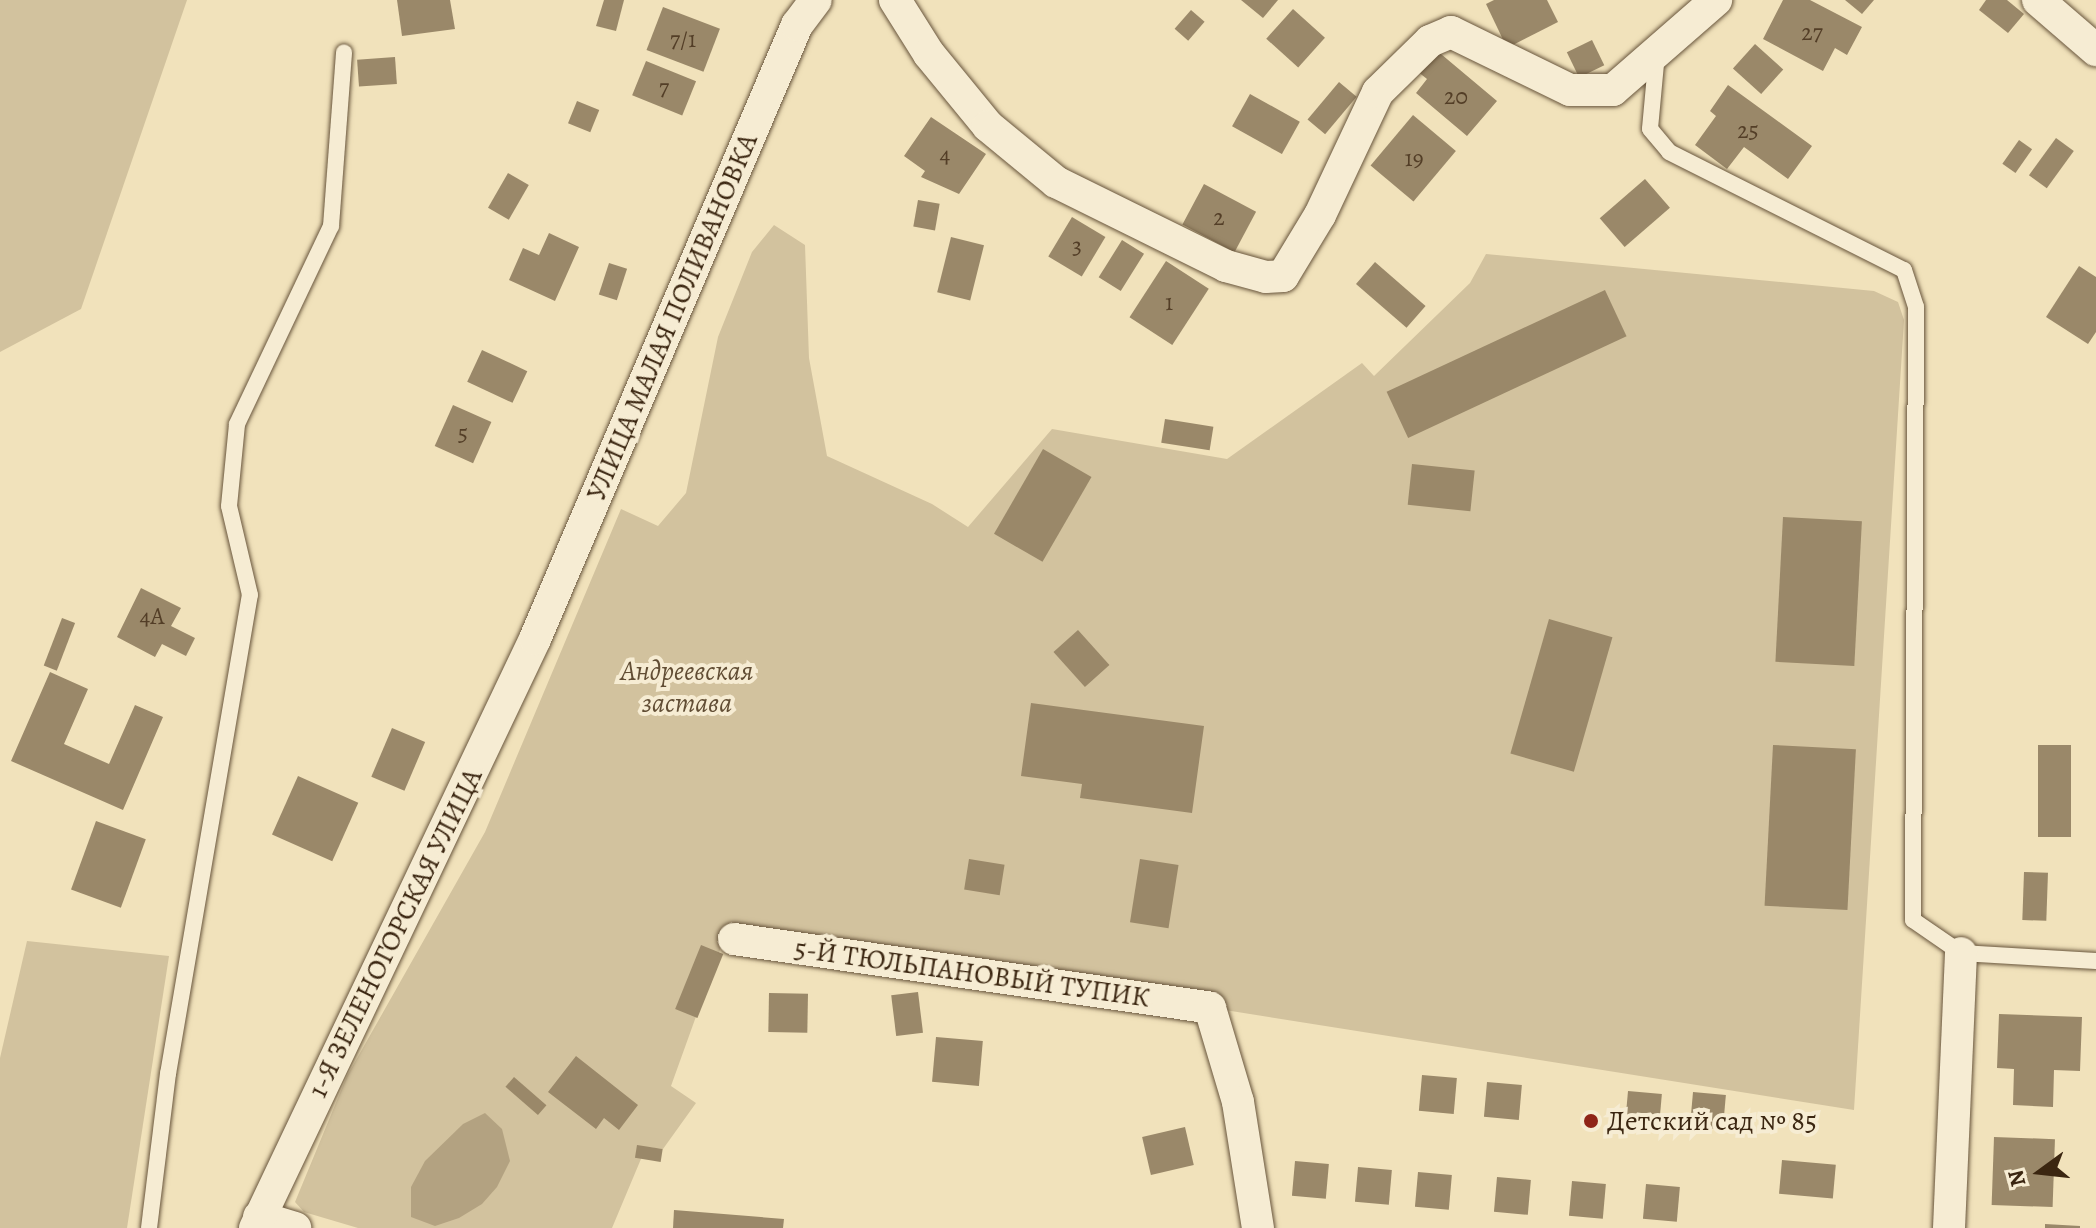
<!DOCTYPE html>
<html>
<head>
<meta charset="utf-8">
<style>
	body { margin:0 }
	#map { position:relative; width:2096px; height:1228px; overflow:hidden; background:#f1e2bb; font-family:Alegreya,serif }
	div>[style] { position:absolute }
	.green>* { inset:0; background:#d2c29e }
	.water>* { inset:0; background:#b3a281 }
	.building>* { inset:0; background:#9a8869; transform-origin:0 0 }
	.roads { filter:drop-shadow(0 0 2px #68553c) drop-shadow(0 0 2px #68553c) }
	.service>* { height:16px; margin:-8px; padding:0 8px; transform-origin:8px; border-radius:8px; background:#f6ecd3 }
	.minor>* { height:32px; margin:-16px; padding:0 16px; transform-origin:16px; border-radius:16px; background:#f6ecd3 }
	.dots>* { width:22px; height:22px; translate:-50% -50%; box-sizing:border-box; border:4px solid #f6ecd3; border-radius:50% }
	span { translate:-50% -50%; white-space:nowrap; text-align:center; line-height:1.15; -webkit-text-stroke:8px #f6ecd3; paint-order:stroke }
	.number-label { font-size:24px; color:#533e27 }
	.number-label span { -webkit-text-stroke-width:0 }
	.street-label { font-size:28px; color:#3b2611 }
	.park-label { font-size:28px; color:#614d34; font-style:italic }
	.poi-label { font-size:28px; color:#3b2611 }
	.left { translate:0 -50%; text-align:left }
	.north { position:absolute; left:2000px; top:1132px; width:80px; height:80px; -webkit-text-stroke:6px #f6ecd3; paint-order:stroke; rotate:255deg; font-size:22px; font-weight:700; line-height:32px; text-align:center; color:#3b2611 }
	.north::after { content:''; display:block; margin:auto; width:28px; height:36px; background:#3b2611; clip-path:polygon(50% 0,100% 100%,50% 72%,0 100%) }
</style>
</head>
<body>
<div id="map">
	<div class="green">
		<div style="clip-path:polygon(0 0,187px 0,81px 309px,0 352px)"></div>
		<div style="clip-path:polygon(774px 225px,805px 245px,809px 358px,827px 456px,932px 504px,968px 527px,1052px 429px,1227px 459px,1362px 363px,1374px 376px,1470px 283px,1486px 254px,1874px 291px,1898px 302px,1904px 320px,1854px 1110px,854px 951px,730px 922px,671px 1086px,696px 1103px,663px 1149px,646px 1147px,612px 1228px,358px 1228px,304px 1212px,295px 1202px,347px 1076px,485px 832px,621px 509px,658px 526px,686px 493px,718px 337px,752px 252px)"></div>
		<div style="clip-path:polygon(27px 941px,169px 956px,127px 1228px,0 1228px,0 1058px)"></div>
	</div>
	<div class="water">
		<div style="clip-path:polygon(485px 1113px,502px 1129px,510px 1161px,497px 1187px,482px 1204px,459px 1218px,435px 1226px,411px 1217px,411px 1187px,425px 1161px,463px 1124px)"></div>
	</div>
	<div class="building">
		<div style="clip-path:polygon(397px 0,450px 0,455px 29px,402px 36px)"></div>
		<div style="clip-path:polygon(604px 0,624px 0,616px 31px,596px 26px)"></div>
		<div style="clip-path:polygon(1241px 0,1278px 0,1263px 18px)"></div>
		<div style="clip-path:polygon(1494px 0,1547px 0,1558px 22px,1507px 48px,1486px 4px)"></div>
		<div style="clip-path:polygon(1783px 0,1810px 0,1862px 27px,1847px 55px,1835px 48px,1823px 71px,1763px 39px)"></div>
		<div style="clip-path:polygon(1845px 0,1874px 0,1862px 14px)"></div>
		<div style="clip-path:polygon(1986px 0,2007px 0,2024px 14px,2008px 33px,1979px 10px)"></div>
		<div style="left:663px;top:7px;width:61px;height:46px;rotate:21deg"></div>
		<div style="left:1293px;top:9px;width:43px;height:40px;rotate:42deg"></div>
		<div style="left:1191px;top:10px;width:18px;height:25px;rotate:41deg"></div>
		<div style="left:1592px;top:40px;width:28px;height:28px;rotate:64deg"></div>
		<div style="left:1755px;top:44px;width:38px;height:33px;rotate:42deg"></div>
		<div style="clip-path:polygon(1435px 49px,1497px 101px,1467px 136px,1416px 93px,1427px 79px,1417px 71px)"></div>
		<div style="left:395px;top:57px;width:27px;height:38px;rotate:86deg"></div>
		<div style="left:646px;top:61px;width:54px;height:37px;rotate:22deg"></div>
		<div style="left:1339px;top:82px;width:23px;height:49px;rotate:40deg"></div>
		<div style="clip-path:polygon(1728px 85px,1812px 146px,1788px 179px,1744px 147px,1727px 169px,1695px 145px,1716px 116px,1710px 111px)"></div>
		<div style="left:1250px;top:94px;width:57px;height:37px;rotate:29deg"></div>
		<div style="left:577px;top:101px;width:24px;height:24px;rotate:22deg"></div>
		<div style="left:1413px;top:115px;width:56px;height:66px;rotate:40deg"></div>
		<div style="clip-path:polygon(931px 117px,986px 154px,959px 194px,921px 177px,925px 171px,904px 156px)"></div>
		<div style="left:2056px;top:138px;width:22px;height:46px;rotate:36deg"></div>
		<div style="left:2019px;top:140px;width:16px;height:29px;rotate:35deg"></div>
		<div style="left:508px;top:173px;width:24px;height:40px;rotate:30deg"></div>
		<div style="left:1645px;top:179px;width:38px;height:60px;rotate:49deg"></div>
		<div style="left:1204px;top:184px;width:59px;height:46px;rotate:28deg"></div>
		<div style="left:918px;top:200px;width:22px;height:27px;rotate:10deg"></div>
		<div style="left:1072px;top:217px;width:39px;height:46px;rotate:31deg"></div>
		<div style="clip-path:polygon(549px 233px,579px 247px,555px 301px,509px 280px,523px 248px,539px 255px)"></div>
		<div style="left:951px;top:237px;width:34px;height:57px;rotate:14deg"></div>
		<div style="left:1122px;top:240px;width:26px;height:44px;rotate:32deg"></div>
		<div style="left:1166px;top:261px;width:51px;height:67px;rotate:33deg"></div>
		<div style="left:1375px;top:262px;width:67px;height:29px;rotate:41deg"></div>
		<div style="left:609px;top:263px;width:19px;height:33px;rotate:18deg"></div>
		<div style="clip-path:polygon(2079px 266px,2096px 277px,2096px 332px,2088px 344px,2046px 317px)"></div>
		<div style="left:1605px;top:290px;width:51px;height:241px;rotate:65deg"></div>
		<div style="left:482px;top:350px;width:50px;height:35px;rotate:25deg"></div>
		<div style="left:453px;top:405px;width:42px;height:45px;rotate:24deg"></div>
		<div style="left:1165px;top:419px;width:49px;height:24px;rotate:9deg"></div>
		<div style="left:1043px;top:449px;width:56px;height:98px;rotate:30deg"></div>
		<div style="left:1412px;top:464px;width:63px;height:41px;rotate:6deg"></div>
		<div style="left:1783px;top:517px;width:79px;height:145px;rotate:3deg"></div>
		<div style="clip-path:polygon(141px 588px,181px 608px,171px 626px,195px 638px,186px 656px,162px 644px,155px 657px,117px 637px)"></div>
		<div style="left:62px;top:618px;width:14px;height:51px;rotate:21deg"></div>
		<div style="left:1549px;top:619px;width:66px;height:140px;rotate:16deg"></div>
		<div style="left:1078px;top:630px;width:47px;height:33px;rotate:48deg"></div>
		<div style="clip-path:polygon(50px 672px,88px 689px,64px 744px,109px 764px,135px 705px,163px 717px,123px 810px,11px 761px)"></div>
		<div style="clip-path:polygon(1031px 703px,1204px 726px,1192px 813px,1080px 798px,1082px 784px,1021px 776px)"></div>
		<div style="left:392px;top:728px;width:36px;height:53px;rotate:23deg"></div>
		<div style="left:1773px;top:745px;width:83px;height:161px;rotate:3deg"></div>
		<div style="left:2038px;top:745px;width:33px;height:92px"></div>
		<div style="left:298px;top:776px;width:66px;height:64px;rotate:24deg"></div>
		<div style="left:96px;top:821px;width:53px;height:73px;rotate:20deg"></div>
		<div style="left:969px;top:859px;width:36px;height:31px;rotate:9deg"></div>
		<div style="left:1140px;top:859px;width:39px;height:64px;rotate:9deg"></div>
		<div style="left:2024px;top:872px;width:24px;height:48px;rotate:2deg"></div>
		<div style="left:701px;top:945px;width:24px;height:69px;rotate:22deg"></div>
		<div style="left:918px;top:992px;width:41px;height:27px;rotate:83deg"></div>
		<div style="left:769px;top:993px;width:39px;height:39px;rotate:1deg"></div>
		<div style="clip-path:polygon(1999px 1014px,2082px 1017px,2080px 1071px,2054px 1070px,2053px 1107px,2013px 1105px,2014px 1069px,1997px 1068px)"></div>
		<div style="left:936px;top:1037px;width:47px;height:45px;rotate:5deg"></div>
		<div style="clip-path:polygon(576px 1056px,638px 1105px,619px 1130px,604px 1118px,596px 1129px,548px 1092px)"></div>
		<div style="left:1422px;top:1075px;width:35px;height:36px;rotate:5deg"></div>
		<div style="left:514px;top:1077px;width:43px;height:13px;rotate:41deg"></div>
		<div style="left:1487px;top:1082px;width:35px;height:35px;rotate:5deg"></div>
		<div style="left:1628px;top:1091px;width:34px;height:35px;rotate:5deg"></div>
		<div style="left:1693px;top:1092px;width:33px;height:35px;rotate:5deg"></div>
		<div style="left:1185px;top:1127px;width:39px;height:44px;rotate:77deg"></div>
		<div style="left:1994px;top:1137px;width:61px;height:68px;rotate:2deg"></div>
		<div style="left:637px;top:1145px;width:26px;height:13px;rotate:9deg"></div>
		<div style="left:1782px;top:1160px;width:54px;height:34px;rotate:5deg"></div>
		<div style="left:1295px;top:1161px;width:34px;height:35px;rotate:5deg"></div>
		<div style="left:1358px;top:1167px;width:34px;height:35px;rotate:5deg"></div>
		<div style="left:1418px;top:1172px;width:34px;height:35px;rotate:5deg"></div>
		<div style="left:1497px;top:1177px;width:34px;height:35px;rotate:5deg"></div>
		<div style="left:1572px;top:1181px;width:34px;height:35px;rotate:5deg"></div>
		<div style="left:1646px;top:1184px;width:34px;height:35px;rotate:5deg"></div>
		<div style="clip-path:polygon(674px 1210px,784px 1219px,783px 1228px,673px 1228px)"></div>
		<div style="clip-path:polygon(2045px 1224px,2080px 1226px,2080px 1228px,2045px 1228px)"></div>
	</div>
	<div class="roads">
		<div class="service">
			<div style="left:1657px;top:53px;width:76px;rotate:95.3deg"></div>
			<div style="left:1650px;top:129px;width:30px;rotate:50deg"></div>
			<div style="left:1669px;top:152px;width:263px;rotate:26.7deg"></div>
			<div style="left:1904px;top:270px;width:39px;rotate:72deg"></div>
			<div style="left:1916px;top:307px;width:613px;rotate:90.28deg"></div>
			<div style="left:1913px;top:920px;width:58px;rotate:34.5deg"></div>
			<div style="left:1961px;top:953px;width:135px;rotate:3.4deg"></div>
			<div style="left:149px;top:1228px;width:155px;rotate:-83deg"></div>
			<div style="left:168px;top:1074px;width:486px;rotate:-80.3deg"></div>
			<div style="left:250px;top:595px;width:91px;rotate:-103.3deg"></div>
			<div style="left:229px;top:506px;width:82px;rotate:-84.4deg"></div>
			<div style="left:237px;top:424px;width:219px;rotate:-64.6deg"></div>
			<div style="left:331px;top:226px;width:174px;rotate:-85.7deg"></div>
		</div>
		<div class="minor">
			<div style="left:895px;top:0;width:64px;rotate:57.8deg"></div>
			<div style="left:929px;top:54px;width:93px;rotate:50.7deg"></div>
			<div style="left:988px;top:126px;width:88px;rotate:39.5deg"></div>
			<div style="left:1056px;top:182px;width:190px;rotate:26.3deg"></div>
			<div style="left:1226px;top:266px;width:41px;rotate:15.4deg"></div>
			<div style="left:1266px;top:277px;width:17px;rotate:-3deg"></div>
			<div style="left:1283px;top:276px;width:71px;rotate:-58.8deg"></div>
			<div style="left:1320px;top:215px;width:136px;rotate:-64.8deg"></div>
			<div style="left:1378px;top:92px;width:73px;rotate:-44.4deg"></div>
			<div style="left:1430px;top:41px;width:23px;rotate:-23deg"></div>
			<div style="left:1451px;top:32px;width:132px;rotate:26deg"></div>
			<div style="left:1570px;top:90px;width:43px"></div>
			<div style="left:1613px;top:90px;width:137px;rotate:-41.1deg"></div>
			<div style="left:2038px;top:0;width:77px;rotate:40.8deg"></div>
			<div style="left:734px;top:939px;width:481px;rotate:8.2deg"></div>
			<div style="left:1210px;top:1008px;width:98px;rotate:73.4deg"></div>
			<div style="left:1238px;top:1102px;width:128px;rotate:81deg"></div>
			<div style="left:259px;top:1217px;width:38px;rotate:17deg"></div>
			<div style="left:255px;top:1228px;width:652px;rotate:-64.57deg"></div>
			<div style="left:535px;top:639px;width:668px;rotate:-66.89deg"></div>
			<div style="left:797px;top:25px;width:31px;rotate:-53deg"></div>
			<div style="left:1949px;top:1228px;width:275px;rotate:-87.5deg"></div>
		</div>
	</div>
	<div class="dots">
		<div style="left:1591px;top:1121px;background:#8f2418"></div>
	</div>
	<div class="number-label">
		<span style="left:1812px;top:33px">27</span>
		<span style="left:683px;top:40px">7/1</span>
		<span style="left:664px;top:88px">7</span>
		<span style="left:1456px;top:97px">20</span>
		<span style="left:1748px;top:131px">25</span>
		<span style="left:945px;top:155px">4</span>
		<span style="left:1414px;top:159px">19</span>
		<span style="left:1219px;top:218px">2</span>
		<span style="left:1077px;top:247px">3</span>
		<span style="left:1169px;top:303px">1</span>
		<span style="left:463px;top:434px">5</span>
		<span style="left:152px;top:617px">4А</span>
	</div>
	<div class="street-label">
		<span style="left:672px;top:317px;rotate:-67deg">УЛИЦА МАЛАЯ ПОЛИВАНОВКА</span>
		<span style="left:395px;top:933px;rotate:-64deg">1-Я ЗЕЛЕНОГОРСКАЯ УЛИЦА</span>
		<span style="left:972px;top:973px;rotate:8deg">5-Й ТЮЛЬПАНОВЫЙ ТУПИК</span>
	</div>
	<div class="park-label">
		<span style="left:687px;top:687px">Андреевская<br>застава</span>
	</div>
	<div class="poi-label">
		<span class="left" style="left:1607px;top:1121px">Детский сад № 85</span>
	</div>
	<div class="north">N</div>
</div>
</body>
</html>
